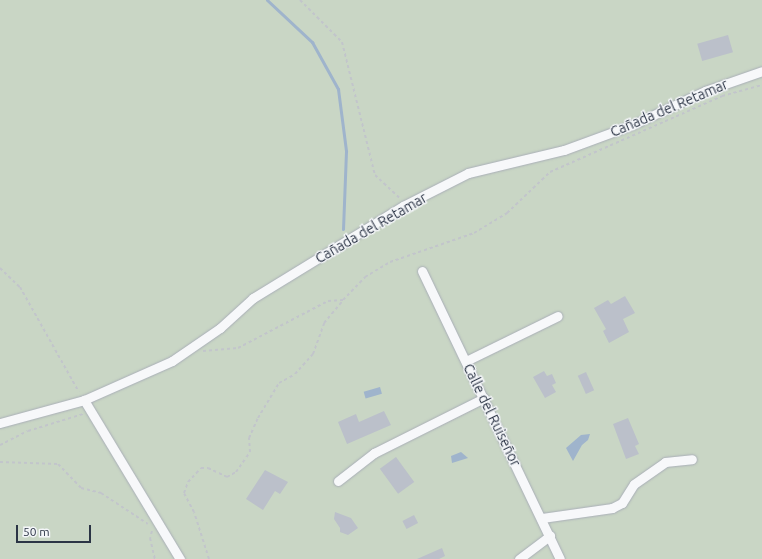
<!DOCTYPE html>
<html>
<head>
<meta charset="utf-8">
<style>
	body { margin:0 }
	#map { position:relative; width:762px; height:559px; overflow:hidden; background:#e4e7ec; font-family:Ubuntu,sans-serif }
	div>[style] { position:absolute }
	.green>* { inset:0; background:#c9d6c5; transform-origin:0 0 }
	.water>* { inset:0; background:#9fb4cc; transform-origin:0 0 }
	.stream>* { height:3px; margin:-1.5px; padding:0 1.5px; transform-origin:1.5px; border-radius:1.5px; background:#9fb4cc }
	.building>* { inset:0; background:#bbc0ca; transform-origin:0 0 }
	.path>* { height:2px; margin-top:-1px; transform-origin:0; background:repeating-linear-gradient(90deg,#c2c5cb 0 3px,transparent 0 6px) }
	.roads { filter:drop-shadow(0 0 1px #a9aeb7) drop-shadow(0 0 1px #a9aeb7) }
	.street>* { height:9px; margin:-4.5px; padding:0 4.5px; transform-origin:4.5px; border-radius:4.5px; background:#f7f8fa }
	span { translate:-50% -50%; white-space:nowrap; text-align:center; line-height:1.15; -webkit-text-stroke:3px #f4f6f9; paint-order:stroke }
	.street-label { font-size:14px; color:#2b3445 }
	.scale { position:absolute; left:16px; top:525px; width:75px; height:18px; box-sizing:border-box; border:2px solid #2b3445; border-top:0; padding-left:5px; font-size:12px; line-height:14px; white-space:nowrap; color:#2b3445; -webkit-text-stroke:3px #f4f6f9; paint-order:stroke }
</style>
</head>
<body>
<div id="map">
	<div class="green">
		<div style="left:0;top:0;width:762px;height:559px"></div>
	</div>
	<div class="water">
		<div style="left:380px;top:387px;width:7px;height:17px;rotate:74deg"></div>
		<div style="clip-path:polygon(590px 434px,588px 440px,582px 445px,573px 461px,566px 448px,581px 435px)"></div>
		<div style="clip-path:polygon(461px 452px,468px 458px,452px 463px,451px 456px)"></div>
	</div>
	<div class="stream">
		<div style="left:267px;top:0;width:62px;rotate:43deg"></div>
		<div style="left:312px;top:42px;width:54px;rotate:61deg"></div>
		<div style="left:338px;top:89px;width:63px;rotate:82.6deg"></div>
		<div style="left:346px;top:151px;width:78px;rotate:92.2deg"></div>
	</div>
	<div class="building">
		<div style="left:728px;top:35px;width:18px;height:32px;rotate:74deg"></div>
		<div style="clip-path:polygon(625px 296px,635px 313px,623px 319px,629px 332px,609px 343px,603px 331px,606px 329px,594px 308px,608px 300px,611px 304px)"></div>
		<div style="clip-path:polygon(544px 371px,547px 376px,552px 374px,556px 383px,552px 385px,556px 392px,545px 398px,533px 377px)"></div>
		<div style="left:586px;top:372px;width:20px;height:9px;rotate:66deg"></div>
		<div style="clip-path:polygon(384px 411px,391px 425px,347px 444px,338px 422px,356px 414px,359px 422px)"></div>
		<div style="clip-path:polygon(628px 418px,639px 444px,635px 446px,639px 454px,626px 459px,613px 424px)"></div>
		<div style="left:396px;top:457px;width:31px;height:20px;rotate:54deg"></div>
		<div style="clip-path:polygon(265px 470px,288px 482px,280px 494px,275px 491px,263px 510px,246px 499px)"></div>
		<div style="clip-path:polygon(335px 512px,351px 518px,358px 528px,348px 535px,340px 532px,340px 528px,334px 519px)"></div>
		<div style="left:414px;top:515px;width:9px;height:13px;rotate:63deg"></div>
		<div style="clip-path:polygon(442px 548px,445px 556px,439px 559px,417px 559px)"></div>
	</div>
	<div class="path">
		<div style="left:300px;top:0;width:59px;rotate:45deg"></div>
		<div style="left:342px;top:42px;width:137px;rotate:76.1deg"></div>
		<div style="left:375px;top:175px;width:34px;rotate:43deg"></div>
		<div style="left:0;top:268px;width:28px;rotate:44deg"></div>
		<div style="left:20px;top:287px;width:120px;rotate:60.7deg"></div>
		<div style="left:203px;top:351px;width:35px;rotate:-5deg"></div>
		<div style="left:238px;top:348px;width:102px;rotate:-27.6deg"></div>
		<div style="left:328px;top:301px;width:15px;rotate:-4deg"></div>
		<div style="left:343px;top:300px;width:32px;rotate:-46deg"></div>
		<div style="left:365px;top:277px;width:29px;rotate:-31deg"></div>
		<div style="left:390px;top:262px;width:89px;rotate:-19deg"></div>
		<div style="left:474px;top:233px;width:39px;rotate:-31deg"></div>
		<div style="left:507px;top:213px;width:59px;rotate:-43.6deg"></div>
		<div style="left:550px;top:172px;width:188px;rotate:-23.8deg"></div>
		<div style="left:722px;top:96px;width:41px;rotate:-15.4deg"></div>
		<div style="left:0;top:445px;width:31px;rotate:-27deg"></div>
		<div style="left:28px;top:431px;width:58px;rotate:-17.2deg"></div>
		<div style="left:0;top:462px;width:58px;rotate:2deg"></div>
		<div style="left:58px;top:464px;width:33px;rotate:46deg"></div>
		<div style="left:81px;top:488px;width:21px;rotate:14deg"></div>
		<div style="left:101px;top:493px;width:56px;rotate:33.4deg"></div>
		<div style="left:152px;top:531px;width:7px;rotate:106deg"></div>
		<div style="left:150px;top:538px;width:22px;rotate:77deg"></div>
		<div style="left:209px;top:559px;width:49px;rotate:-107.7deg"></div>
		<div style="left:194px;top:512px;width:21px;rotate:-118deg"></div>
		<div style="left:184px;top:493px;width:12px;rotate:-70deg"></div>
		<div style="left:188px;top:482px;width:19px;rotate:-47deg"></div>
		<div style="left:201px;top:468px;width:7px"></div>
		<div style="left:208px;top:468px;width:21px;rotate:25deg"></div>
		<div style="left:227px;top:477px;width:10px;rotate:-29deg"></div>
		<div style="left:236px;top:472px;width:24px;rotate:-55deg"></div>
		<div style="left:250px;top:452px;width:14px;rotate:-94deg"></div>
		<div style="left:249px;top:438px;width:22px;rotate:-66deg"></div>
		<div style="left:258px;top:418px;width:41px;rotate:-59deg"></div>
		<div style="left:279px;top:383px;width:18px;rotate:-29deg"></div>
		<div style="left:295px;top:374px;width:27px;rotate:-48deg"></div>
		<div style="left:313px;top:354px;width:33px;rotate:-70deg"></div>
		<div style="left:324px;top:323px;width:30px;rotate:-50deg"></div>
	</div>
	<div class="roads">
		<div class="street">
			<div style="left:422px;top:271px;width:319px;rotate:64.4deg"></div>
			<div style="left:466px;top:361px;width:102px;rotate:-26.1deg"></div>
			<div style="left:84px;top:400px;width:186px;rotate:58.9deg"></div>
			<div style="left:0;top:423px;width:87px;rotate:-15.3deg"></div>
			<div style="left:84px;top:400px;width:96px;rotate:-23.9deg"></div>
			<div style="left:172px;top:361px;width:58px;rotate:-34.5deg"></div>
			<div style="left:220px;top:328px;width:45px;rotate:-42.3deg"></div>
			<div style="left:253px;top:298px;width:176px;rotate:-31.5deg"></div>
			<div style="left:403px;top:206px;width:73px;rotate:-26.9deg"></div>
			<div style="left:468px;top:173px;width:99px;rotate:-13.5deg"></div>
			<div style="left:564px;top:150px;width:72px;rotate:-20.2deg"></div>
			<div style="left:632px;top:125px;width:81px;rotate:-25deg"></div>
			<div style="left:705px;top:91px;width:60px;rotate:-19.3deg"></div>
			<div style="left:338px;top:481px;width:46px;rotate:-37.9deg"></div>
			<div style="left:374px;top:453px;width:123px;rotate:-26.6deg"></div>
			<div style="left:542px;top:518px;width:71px;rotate:-8.1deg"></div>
			<div style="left:612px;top:508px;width:11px;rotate:-27deg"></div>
			<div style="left:622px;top:503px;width:22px;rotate:-58deg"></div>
			<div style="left:634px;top:484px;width:38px;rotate:-35deg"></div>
			<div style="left:665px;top:462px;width:27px;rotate:-6deg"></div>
			<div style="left:519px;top:559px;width:39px;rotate:-37deg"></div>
		</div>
	</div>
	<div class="street-label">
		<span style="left:669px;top:108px;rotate:-23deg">Cañada del Retamar</span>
		<span style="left:371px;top:228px;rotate:-30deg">Cañada del Retamar</span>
		<span style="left:492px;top:415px;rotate:64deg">Calle del Ruiseñor</span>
	</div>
	<div class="scale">50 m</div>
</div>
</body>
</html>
